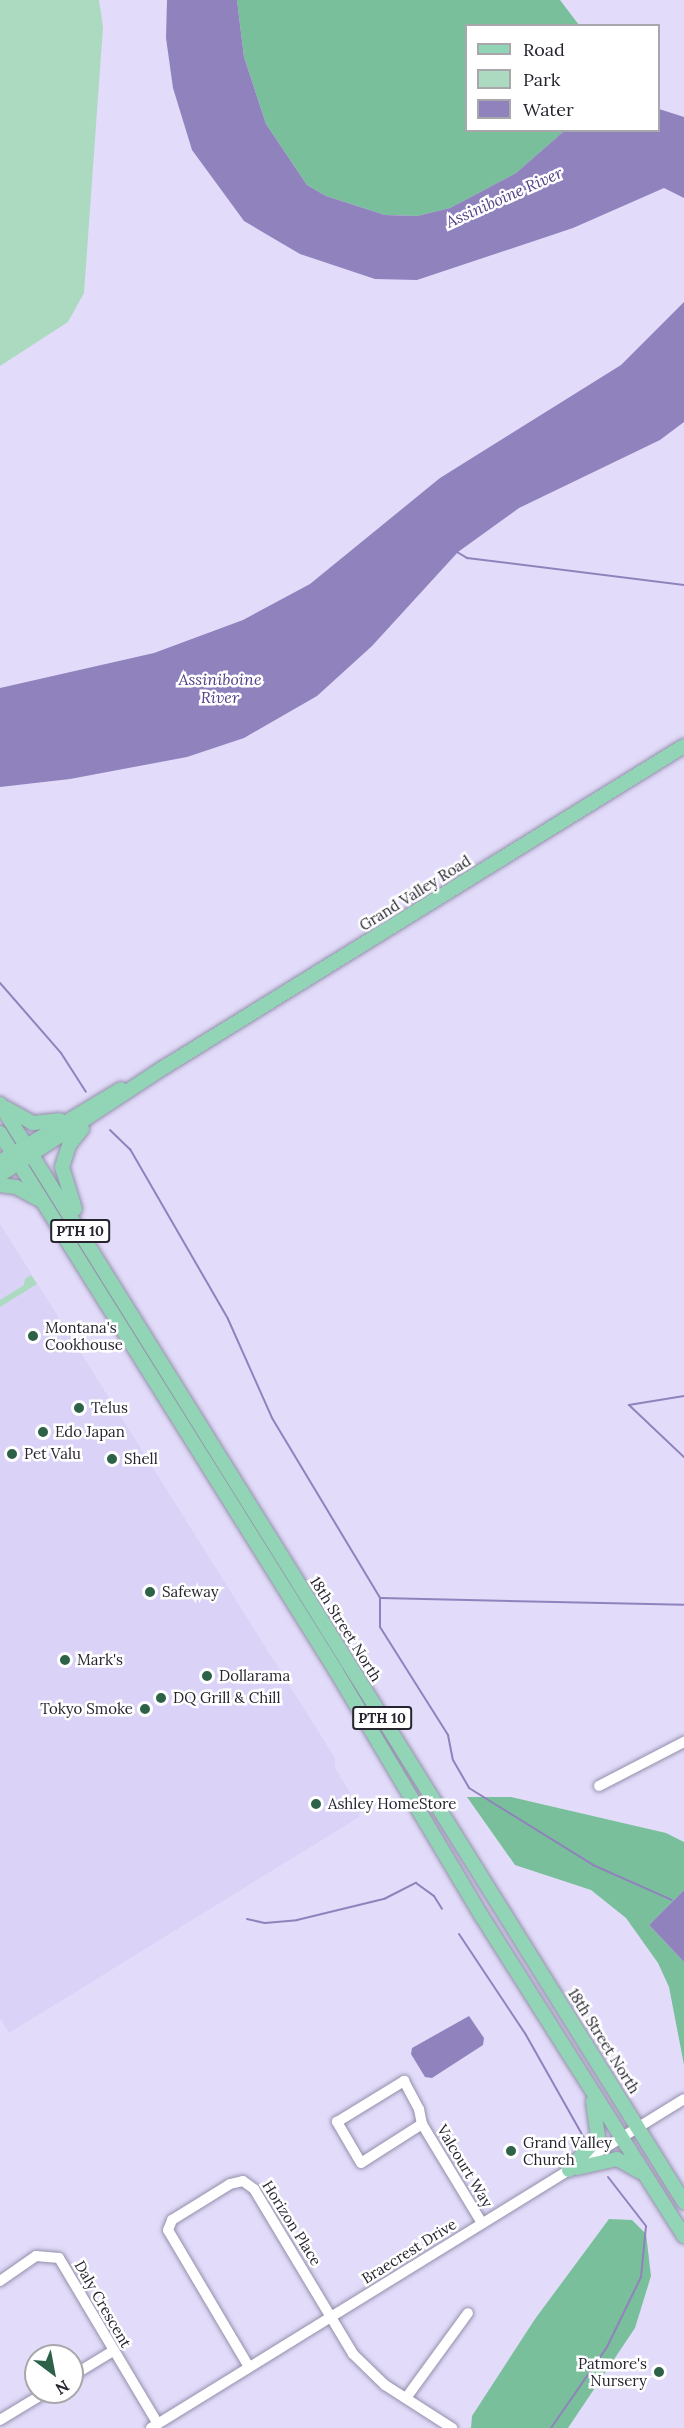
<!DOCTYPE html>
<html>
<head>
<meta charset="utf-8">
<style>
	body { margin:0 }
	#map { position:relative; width:684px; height:2428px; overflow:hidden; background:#e2dcfa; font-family:Lora,serif }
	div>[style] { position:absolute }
	.built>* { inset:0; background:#dad2f7 }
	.green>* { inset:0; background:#abdac0 }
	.forest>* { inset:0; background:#7abf9b }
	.water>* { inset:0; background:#9082bd }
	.stream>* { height:2px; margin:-1px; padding:0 1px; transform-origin:1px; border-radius:1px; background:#9082bd }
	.roads { filter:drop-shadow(0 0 2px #948fab) drop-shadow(0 0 2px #948fab) }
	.minor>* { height:10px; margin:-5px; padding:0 5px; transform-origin:5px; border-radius:5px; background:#fff }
	.major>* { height:14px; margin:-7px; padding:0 7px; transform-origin:7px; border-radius:7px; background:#92d5b6 }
	.dots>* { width:16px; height:16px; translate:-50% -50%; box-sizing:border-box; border:3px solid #fff; border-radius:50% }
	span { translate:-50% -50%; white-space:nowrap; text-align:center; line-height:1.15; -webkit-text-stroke:5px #fff; paint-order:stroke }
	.shield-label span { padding:2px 4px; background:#fff; border:2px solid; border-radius:4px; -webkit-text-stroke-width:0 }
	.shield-label { font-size:14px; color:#26242f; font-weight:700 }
	.street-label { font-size:15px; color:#26242f }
	.poi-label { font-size:15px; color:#26242f }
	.left { translate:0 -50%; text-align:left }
	.right { translate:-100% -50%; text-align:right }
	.water-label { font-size:16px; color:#56418a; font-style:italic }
	.legend { position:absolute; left:465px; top:24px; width:195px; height:108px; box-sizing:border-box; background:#fff; border:2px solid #a8a7ac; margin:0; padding:8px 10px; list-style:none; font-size:18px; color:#26242f }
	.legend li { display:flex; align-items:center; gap:12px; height:30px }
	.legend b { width:30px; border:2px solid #a8a7ac }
	.north { position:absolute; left:24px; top:2344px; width:60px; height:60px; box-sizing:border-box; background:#fff; border:2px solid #a8a7ac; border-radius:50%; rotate:148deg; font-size:16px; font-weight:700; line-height:24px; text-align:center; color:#26242f }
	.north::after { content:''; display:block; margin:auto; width:21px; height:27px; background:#2d6248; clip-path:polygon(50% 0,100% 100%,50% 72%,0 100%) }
</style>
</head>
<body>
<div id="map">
	<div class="built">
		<div style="clip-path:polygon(0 1224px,335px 1758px,335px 1768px,360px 1809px,359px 1817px,9px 2033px,0 2018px)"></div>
	</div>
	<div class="green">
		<div style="clip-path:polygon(0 0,99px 0,103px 27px,84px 293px,68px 322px,0 366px)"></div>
		<div style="clip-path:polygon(31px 1275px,37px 1284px,0 1307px,0 1300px,24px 1285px,25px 1279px)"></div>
	</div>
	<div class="forest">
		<div style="clip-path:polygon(237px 0,560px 0,579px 25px,466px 26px,466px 130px,564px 131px,516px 173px,450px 208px,417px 216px,385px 215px,326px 196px,307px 185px,266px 124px,244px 57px)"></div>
		<div style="clip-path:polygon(467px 1797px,511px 1797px,666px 1833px,684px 1842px,684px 1890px,649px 1925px,684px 1962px,684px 2065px,669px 1987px,658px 1963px,626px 1918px,591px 1890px,515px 1865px)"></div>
		<div style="clip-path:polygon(609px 2219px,632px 2220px,646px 2234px,651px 2276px,635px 2328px,568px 2428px,471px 2428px,472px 2416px,535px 2319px)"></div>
	</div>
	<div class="water">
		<div style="clip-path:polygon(167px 0,237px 0,244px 57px,266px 124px,307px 185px,326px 196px,385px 215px,417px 216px,450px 208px,516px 173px,564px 131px,658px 130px,659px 109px,684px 117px,684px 198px,664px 188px,573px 228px,417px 280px,375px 279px,300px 254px,244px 221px,192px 150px,173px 88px,166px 38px)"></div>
		<div style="clip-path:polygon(684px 302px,684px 422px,660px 440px,519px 508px,458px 552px,372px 646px,317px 696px,244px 738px,187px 757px,70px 779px,0 787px,0 688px,154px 653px,243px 620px,310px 584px,440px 478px,621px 365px)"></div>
		<div style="clip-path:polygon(684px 1890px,684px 1962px,649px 1925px)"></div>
		<div style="clip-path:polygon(469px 2016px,484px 2038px,483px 2045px,432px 2078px,425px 2077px,411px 2054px,412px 2048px)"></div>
	</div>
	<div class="stream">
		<div style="left:457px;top:552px;width:12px;rotate:31deg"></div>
		<div style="left:467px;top:558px;width:219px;rotate:7.1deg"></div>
		<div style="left:0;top:983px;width:93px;rotate:48.9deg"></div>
		<div style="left:61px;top:1053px;width:46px;rotate:57.3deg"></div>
		<div style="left:110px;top:1130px;width:28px;rotate:44deg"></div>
		<div style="left:130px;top:1149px;width:196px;rotate:60deg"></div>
		<div style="left:228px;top:1319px;width:108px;rotate:66deg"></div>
		<div style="left:272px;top:1418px;width:210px;rotate:59deg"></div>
		<div style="left:380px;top:1598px;width:29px;rotate:90deg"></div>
		<div style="left:380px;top:1627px;width:128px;rotate:57.8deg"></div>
		<div style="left:448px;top:1735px;width:25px;rotate:79deg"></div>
		<div style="left:453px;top:1760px;width:32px;rotate:60deg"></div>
		<div style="left:469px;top:1788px;width:146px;rotate:31.8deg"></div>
		<div style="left:593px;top:1865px;width:86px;rotate:23.9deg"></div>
		<div style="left:684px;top:1396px;width:56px;rotate:170.7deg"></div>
		<div style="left:629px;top:1405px;width:76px;rotate:43.4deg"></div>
		<div style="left:381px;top:1598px;width:303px;rotate:1.3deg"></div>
		<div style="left:247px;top:1919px;width:18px;rotate:13deg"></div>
		<div style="left:265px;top:1923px;width:32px;rotate:-5deg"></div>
		<div style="left:297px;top:1920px;width:89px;rotate:-13.6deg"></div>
		<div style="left:384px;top:1899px;width:36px;rotate:-27deg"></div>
		<div style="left:416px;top:1883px;width:22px;rotate:36deg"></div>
		<div style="left:434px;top:1896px;width:15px;rotate:58deg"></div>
		<div style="left:459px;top:1934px;width:121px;rotate:56.4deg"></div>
		<div style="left:526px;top:2035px;width:118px;rotate:60.6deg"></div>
		<div style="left:551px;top:2428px;width:98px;rotate:-55.3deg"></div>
		<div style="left:607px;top:2347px;width:78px;rotate:-64.1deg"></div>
		<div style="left:641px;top:2277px;width:51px;rotate:-84.4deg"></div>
		<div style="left:646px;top:2226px;width:62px;rotate:-127.8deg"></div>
	</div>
	<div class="roads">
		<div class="minor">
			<div style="left:599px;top:1786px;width:96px;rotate:-27.4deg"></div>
			<div style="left:422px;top:2124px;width:72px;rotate:147.4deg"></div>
			<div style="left:361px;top:2163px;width:48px;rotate:-120.3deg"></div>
			<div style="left:337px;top:2122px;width:79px;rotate:-31.5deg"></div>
			<div style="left:404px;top:2081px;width:32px;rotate:62deg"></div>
			<div style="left:419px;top:2109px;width:15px;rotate:79deg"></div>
			<div style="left:422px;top:2124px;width:116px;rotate:58.8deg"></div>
			<div style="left:0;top:2281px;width:44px;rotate:-34.8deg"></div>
			<div style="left:36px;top:2256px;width:23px;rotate:5deg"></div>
			<div style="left:59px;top:2258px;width:193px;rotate:59.2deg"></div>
			<div style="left:249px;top:2367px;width:159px;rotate:-120.6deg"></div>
			<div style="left:168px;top:2230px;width:11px;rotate:-68deg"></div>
			<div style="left:172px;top:2220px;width:68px;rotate:-31.8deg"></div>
			<div style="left:230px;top:2184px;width:13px;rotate:-13deg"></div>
			<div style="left:243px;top:2181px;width:14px;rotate:36deg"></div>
			<div style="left:254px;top:2189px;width:192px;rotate:59deg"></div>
			<div style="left:353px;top:2354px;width:45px;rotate:44.1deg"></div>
			<div style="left:385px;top:2385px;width:80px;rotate:32.7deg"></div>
			<div style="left:72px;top:2376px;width:48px;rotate:-31.4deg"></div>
			<div style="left:406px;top:2398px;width:105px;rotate:-53.9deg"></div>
			<div style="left:0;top:2420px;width:54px;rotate:-31.3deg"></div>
			<div style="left:151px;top:2428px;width:626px;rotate:-31.69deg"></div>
		</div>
		<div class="major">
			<div style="left:0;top:1104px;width:1294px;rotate:58.08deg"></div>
			<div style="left:6px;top:1108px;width:31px;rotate:29deg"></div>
			<div style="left:33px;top:1123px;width:27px;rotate:-6deg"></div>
			<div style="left:0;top:1133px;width:634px;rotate:58.01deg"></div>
			<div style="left:336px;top:1671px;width:284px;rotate:59.3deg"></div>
			<div style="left:481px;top:1915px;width:380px;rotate:57.7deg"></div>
			<div style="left:0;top:1162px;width:141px;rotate:-31.1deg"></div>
			<div style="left:0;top:1175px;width:195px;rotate:-33.3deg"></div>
			<div style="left:163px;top:1068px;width:612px;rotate:-31.72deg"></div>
			<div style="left:0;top:1185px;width:16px;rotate:7deg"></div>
			<div style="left:16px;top:1187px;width:26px;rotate:28deg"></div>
			<div style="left:75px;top:1209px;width:44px;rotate:-107.2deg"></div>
			<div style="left:62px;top:1167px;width:23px;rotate:-72deg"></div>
			<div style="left:69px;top:1145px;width:21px;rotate:-51deg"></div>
			<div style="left:577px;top:2168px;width:41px;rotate:-12.7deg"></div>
			<div style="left:617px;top:2159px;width:26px;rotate:29deg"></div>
			<div style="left:569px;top:2170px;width:44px;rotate:-48.7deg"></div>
			<div style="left:598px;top:2137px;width:36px;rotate:-98deg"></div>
		</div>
	</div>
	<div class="dots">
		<div style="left:33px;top:1336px;background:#2d6248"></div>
		<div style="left:79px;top:1408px;background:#2d6248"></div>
		<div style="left:43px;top:1432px;background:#2d6248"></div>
		<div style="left:12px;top:1454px;background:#2d6248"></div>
		<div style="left:112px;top:1459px;background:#2d6248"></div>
		<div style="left:150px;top:1592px;background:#2d6248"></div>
		<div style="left:65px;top:1660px;background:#2d6248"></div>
		<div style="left:207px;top:1676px;background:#2d6248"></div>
		<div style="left:161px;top:1698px;background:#2d6248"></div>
		<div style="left:145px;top:1709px;background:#2d6248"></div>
		<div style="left:316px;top:1804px;background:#2d6248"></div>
		<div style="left:511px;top:2151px;background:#2d6248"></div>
		<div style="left:659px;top:2372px;background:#2d6248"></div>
	</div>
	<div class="shield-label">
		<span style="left:80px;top:1231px">PTH 10</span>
		<span style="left:382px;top:1718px">PTH 10</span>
	</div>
	<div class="street-label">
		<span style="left:415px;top:893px;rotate:-32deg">Grand Valley Road</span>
		<span style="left:346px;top:1629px;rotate:58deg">18th Street North</span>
		<span style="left:604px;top:2041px;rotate:58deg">18th Street North</span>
		<span style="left:465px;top:2166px;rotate:59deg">Valcourt Way</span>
		<span style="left:292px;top:2223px;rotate:58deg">Horizon Place</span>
		<span style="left:409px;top:2251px;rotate:-32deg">Braecrest Drive</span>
		<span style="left:103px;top:2304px;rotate:60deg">Daly Crescent</span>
	</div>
	<div class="poi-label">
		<span class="left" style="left:45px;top:1336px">Montana's<br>Cookhouse</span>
		<span class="left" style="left:91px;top:1408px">Telus</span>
		<span class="left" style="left:55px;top:1432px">Edo Japan</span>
		<span class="left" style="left:24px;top:1454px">Pet Valu</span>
		<span class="left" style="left:124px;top:1459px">Shell</span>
		<span class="left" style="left:162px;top:1592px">Safeway</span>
		<span class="left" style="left:77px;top:1660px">Mark's</span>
		<span class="left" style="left:219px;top:1676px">Dollarama</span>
		<span class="left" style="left:173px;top:1698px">DQ Grill &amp; Chill</span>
		<span class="right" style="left:133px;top:1709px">Tokyo Smoke</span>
		<span class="left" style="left:328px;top:1804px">Ashley HomeStore</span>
		<span class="left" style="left:523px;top:2151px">Grand Valley<br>Church</span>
		<span class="right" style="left:647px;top:2372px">Patmore's<br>Nursery</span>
	</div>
	<div class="water-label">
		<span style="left:504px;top:197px;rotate:-24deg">Assiniboine River</span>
		<span style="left:220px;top:688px">Assiniboine<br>River</span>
	</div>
	<ul class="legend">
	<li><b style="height:8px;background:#92d5b6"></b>Road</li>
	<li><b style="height:16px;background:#abdac0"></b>Park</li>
	<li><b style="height:16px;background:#9082bd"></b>Water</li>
	</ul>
	<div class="north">N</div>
</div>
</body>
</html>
